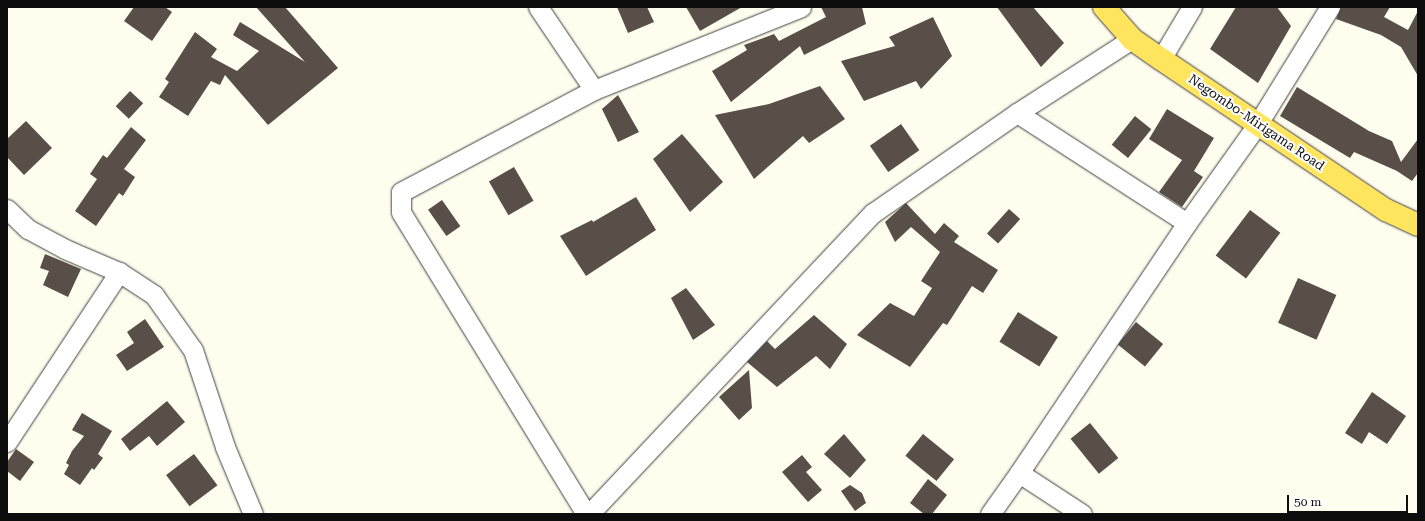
<!DOCTYPE html>
<html>
<head>
<meta charset="utf-8">
<style>
	body { margin:0 }
	#map { position:relative; width:1425px; height:521px; overflow:hidden; background:#fffded; font-family:"Roboto Serif",serif }
	div>[style] { position:absolute }
	.building>* { inset:0; background:#574f48; transform-origin:0 0 }
	.roads { filter:drop-shadow(0 0 1px #404040) drop-shadow(0 0 1px #404040) }
	.street>* { height:19px; margin:-9.5px; padding:0 9.5px; transform-origin:9.5px; border-radius:9.5px; background:#fff }
	.primary>* { height:22px; margin:-11px; padding:0 11px; transform-origin:11px; border-radius:11px; background:#ffe55d }
	span { translate:-50% -50%; white-space:nowrap; text-align:center; line-height:1.15; -webkit-text-stroke:4px #fff; paint-order:stroke }
	.street-label { font-size:13px; color:#0d0d0d }
	.frame { position:absolute; inset:0; border:8px solid #0d0d0d; pointer-events:none }
	.scale { position:absolute; left:1287px; top:495px; width:121px; height:18px; box-sizing:border-box; border:2px solid #0d0d0d; border-top:0; padding-left:5px; font-size:12px; line-height:14px; white-space:nowrap; color:#0d0d0d; -webkit-text-stroke:3px #fff; paint-order:stroke }
</style>
</head>
<body>
<div id="map">
	<div class="building">
		<div style="clip-path:polygon(134px 7px,165px 7px,172px 12px,152px 41px,124px 21px)"></div>
		<div style="clip-path:polygon(256px 7px,285px 7px,338px 68px,268px 125px,225px 75px,220px 85px,211px 81px,188px 116px,159px 97px,169px 82px,165px 79px,195px 32px,217px 49px,211px 57px,237px 71px,259px 51px,233px 35px,240px 22px,305px 62px)"></div>
		<div style="clip-path:polygon(617px 7px,647px 7px,654px 22px,628px 33px)"></div>
		<div style="clip-path:polygon(686px 7px,742px 7px,700px 31px)"></div>
		<div style="clip-path:polygon(821px 7px,862px 7px,866px 24px,804px 55px,800px 46px,731px 102px,712px 71px,747px 50px,744px 45px,774px 34px,779px 41px,826px 17px)"></div>
		<div style="clip-path:polygon(997px 7px,1033px 7px,1064px 43px,1041px 67px)"></div>
		<div style="clip-path:polygon(1236px 7px,1277px 7px,1291px 26px,1258px 83px,1210px 49px)"></div>
		<div style="clip-path:polygon(1341px 7px,1390px 7px,1384px 17px,1408px 30px,1418px 11px,1418px 76px,1401px 47px,1381px 35px,1336px 19px)"></div>
		<div style="clip-path:polygon(933px 17px,952px 56px,921px 89px,916px 81px,864px 101px,841px 61px,895px 46px,889px 37px)"></div>
		<div style="clip-path:polygon(820px 86px,845px 119px,809px 143px,803px 136px,754px 179px,715px 115px,769px 104px)"></div>
		<div style="clip-path:polygon(1297px 87px,1369px 131px,1392px 141px,1401px 162px,1418px 139px,1418px 173px,1412px 181px,1397px 171px,1354px 152px,1350px 158px,1280px 116px)"></div>
		<div style="left:130px;top:91px;width:18px;height:21px;rotate:43deg"></div>
		<div style="clip-path:polygon(618px 95px,639px 132px,618px 142px,602px 109px)"></div>
		<div style="clip-path:polygon(1167px 109px,1214px 138px,1194px 171px,1203px 177px,1182px 207px,1159px 192px,1182px 160px,1149px 139px)"></div>
		<div style="left:1135px;top:116px;width:21px;height:37px;rotate:39deg"></div>
		<div style="clip-path:polygon(26px 121px,52px 148px,24px 175px,7px 157px,7px 139px)"></div>
		<div style="left:901px;top:124px;width:32px;height:38px;rotate:55deg"></div>
		<div style="clip-path:polygon(131px 127px,146px 140px,124px 169px,135px 177px,123px 196px,119px 193px,96px 226px,75px 211px,97px 179px,90px 174px,103px 155px,107px 158px)"></div>
		<div style="clip-path:polygon(682px 134px,723px 182px,690px 212px,653px 159px)"></div>
		<div style="left:514px;top:167px;width:39px;height:29px;rotate:60deg"></div>
		<div style="clip-path:polygon(636px 197px,656px 230px,586px 276px,560px 236px,592px 220px,593px 222px)"></div>
		<div style="left:442px;top:200px;width:32px;height:17px;rotate:55deg"></div>
		<div style="clip-path:polygon(906px 203px,935px 234px,944px 223px,959px 236px,954px 242px,998px 270px,983px 293px,972px 286px,947px 325px,943px 323px,910px 367px,857px 335px,890px 303px,914px 316px,932px 288px,921px 281px,940px 252px,911px 227px,895px 242px,885px 222px)"></div>
		<div style="left:1009px;top:209px;width:15px;height:33px;rotate:42deg"></div>
		<div style="left:1250px;top:210px;width:38px;height:57px;rotate:37deg"></div>
		<div style="clip-path:polygon(45px 254px,81px 269px,68px 297px,43px 285px,49px 271px,40px 268px)"></div>
		<div style="left:1298px;top:278px;width:42px;height:49px;rotate:24deg"></div>
		<div style="clip-path:polygon(686px 288px,715px 325px,693px 340px,671px 298px)"></div>
		<div style="left:1018px;top:312px;width:47px;height:35px;rotate:32deg"></div>
		<div style="clip-path:polygon(814px 315px,847px 344px,830px 369px,816px 356px,777px 387px,747px 362px,767px 341px,775px 349px)"></div>
		<div style="clip-path:polygon(145px 319px,164px 347px,127px 371px,116px 355px,134px 343px,127px 332px)"></div>
		<div style="left:1136px;top:322px;width:35px;height:29px;rotate:39deg"></div>
		<div style="clip-path:polygon(749px 370px,752px 408px,739px 420px,719px 397px)"></div>
		<div style="clip-path:polygon(1372px 392px,1406px 416px,1387px 444px,1369px 432px,1362px 444px,1345px 433px)"></div>
		<div style="clip-path:polygon(167px 401px,185px 422px,157px 446px,149px 436px,130px 451px,121px 439px)"></div>
		<div style="clip-path:polygon(82px 413px,112px 431px,98px 454px,103px 458px,94px 470px,92px 468px,80px 485px,64px 474px,69px 465px,66px 463px,72px 451px,84px 436px,72px 430px)"></div>
		<div style="left:1090px;top:423px;width:45px;height:25px;rotate:51deg"></div>
		<div style="clip-path:polygon(844px 434px,866px 460px,850px 478px,824px 454px)"></div>
		<div style="left:923px;top:434px;width:40px;height:28px;rotate:39deg"></div>
		<div style="clip-path:polygon(16px 449px,34px 462px,20px 481px,7px 471px,7px 462px)"></div>
		<div style="left:194px;top:454px;width:39px;height:35px;rotate:53deg"></div>
		<div style="clip-path:polygon(802px 455px,812px 467px,806px 472px,822px 490px,808px 502px,782px 472px)"></div>
		<div style="clip-path:polygon(928px 479px,947px 495px,932px 514px,924px 514px,910px 503px)"></div>
		<div style="clip-path:polygon(850px 485px,862px 493px,866px 503px,855px 511px,841px 491px)"></div>
	</div>
	<div class="roads">
		<div class="street">
			<div style="left:538px;top:7px;width:100px;rotate:56deg"></div>
			<div style="left:1161px;top:59px;width:61px;rotate:-59.2deg"></div>
			<div style="left:1017px;top:113px;width:202px;rotate:32.9deg"></div>
			<div style="left:7px;top:209px;width:29px;rotate:44deg"></div>
			<div style="left:28px;top:229px;width:42px;rotate:28.4deg"></div>
			<div style="left:65px;top:249px;width:59px;rotate:23.1deg"></div>
			<div style="left:119px;top:272px;width:42px;rotate:33.3deg"></div>
			<div style="left:154px;top:295px;width:67px;rotate:54.7deg"></div>
			<div style="left:193px;top:350px;width:102px;rotate:71.7deg"></div>
			<div style="left:225px;top:447px;width:73px;rotate:67.3deg"></div>
			<div style="left:7px;top:442px;width:204px;rotate:-56.6deg"></div>
			<div style="left:586px;top:514px;width:354px;rotate:-121.5deg"></div>
			<div style="left:401px;top:212px;width:20px;rotate:-90deg"></div>
			<div style="left:401px;top:192px;width:218px;rotate:-27.9deg"></div>
			<div style="left:594px;top:90px;width:223px;rotate:-21.8deg"></div>
			<div style="left:589px;top:514px;width:414px;rotate:-46.7deg"></div>
			<div style="left:873px;top:213px;width:175px;rotate:-34.8deg"></div>
			<div style="left:1017px;top:113px;width:137px;rotate:-32.8deg"></div>
			<div style="left:990px;top:514px;width:50px;rotate:-54.7deg"></div>
			<div style="left:1082px;top:514px;width:75px;rotate:-146.9deg"></div>
			<div style="left:1019px;top:473px;width:301px;rotate:-56.1deg"></div>
			<div style="left:1187px;top:223px;width:120px;rotate:-54.5deg"></div>
			<div style="left:1257px;top:125px;width:139px;rotate:-58.3deg"></div>
		</div>
		<div class="primary">
			<div style="left:1104px;top:7px;width:43px;rotate:48.8deg"></div>
			<div style="left:1132px;top:39px;width:35px;rotate:35deg"></div>
			<div style="left:1161px;top:59px;width:271px;rotate:33.9deg"></div>
			<div style="left:1386px;top:210px;width:35px;rotate:25deg"></div>
		</div>
	</div>
	<div class="street-label">
		<span style="left:1256px;top:123px;rotate:34deg">Negombo-Mirigama Road</span>
	</div>
	<div class="frame"></div>
	<div class="scale">50 m</div>
</div>
</body>
</html>
